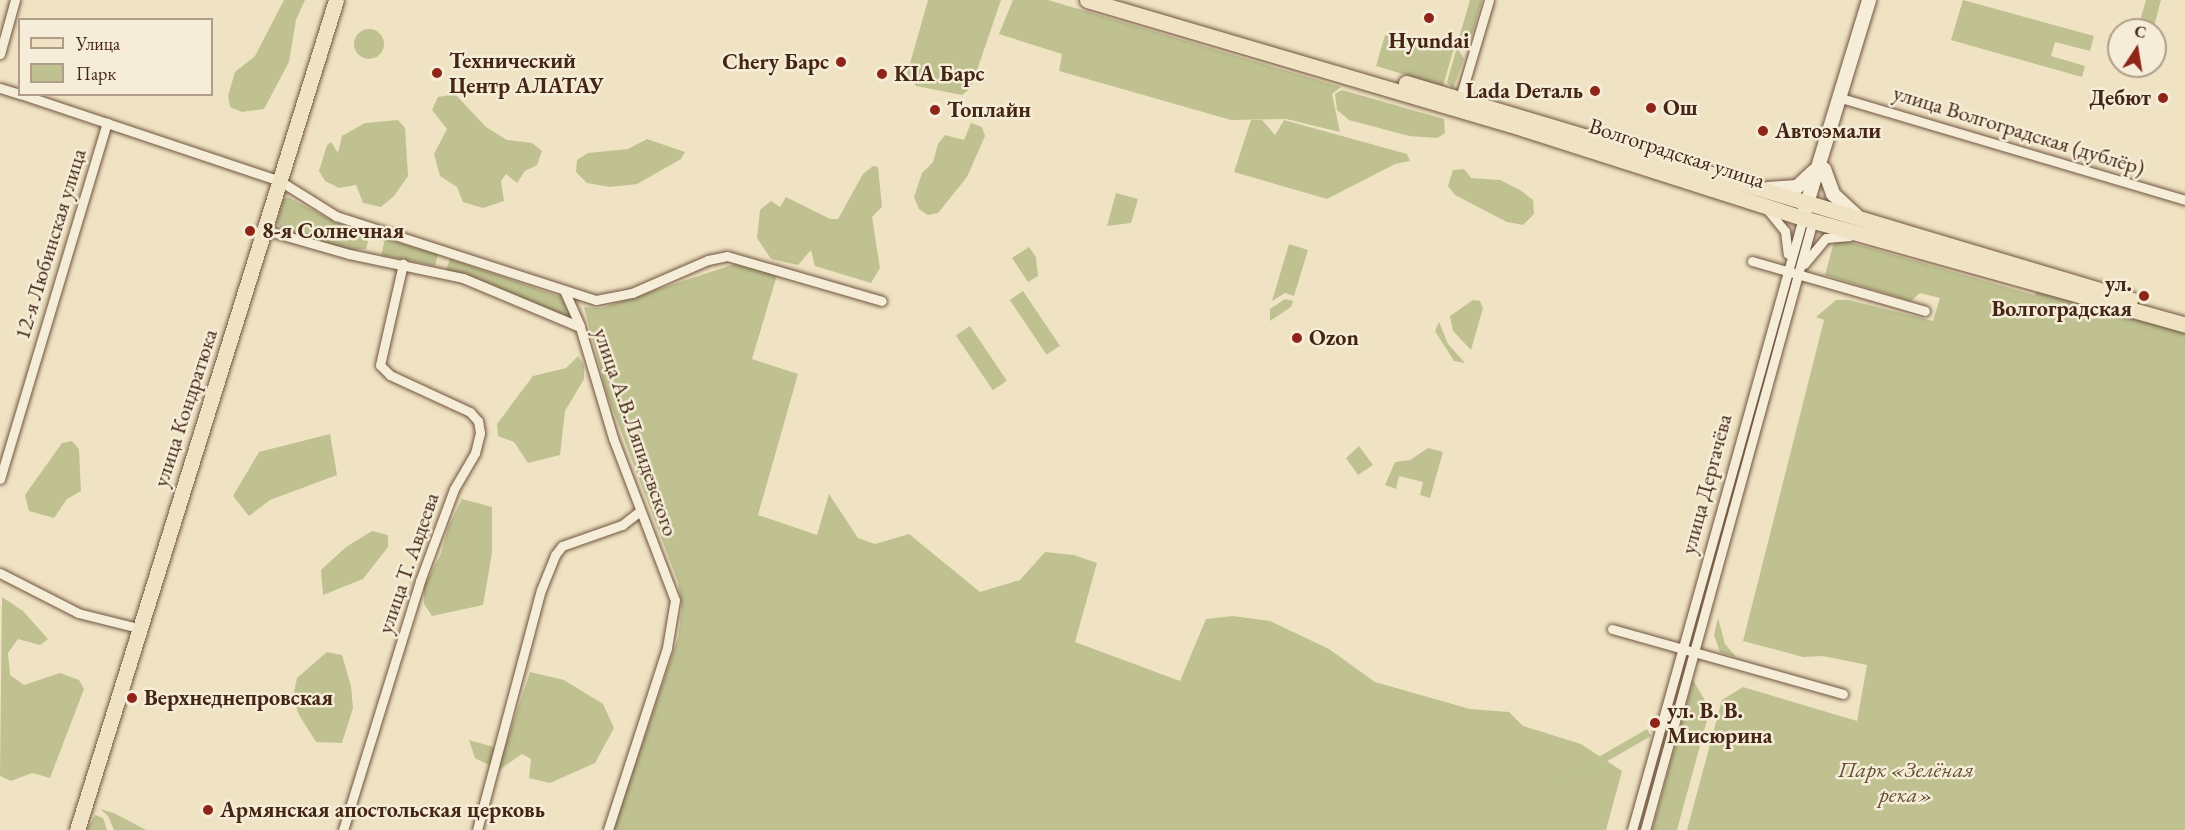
<!DOCTYPE html>
<html>
<head>
<meta charset="utf-8">
<style>
	body { margin:0 }
	#map { position:relative; width:2185px; height:830px; overflow:hidden; background:#f0e3c3; font-family:"EB Garamond",serif }
	div>[style] { position:absolute }
	.green>* { inset:0; background:#bfc290; transform-origin:0 0 }
	.round { border-radius:50% }
	.roads { filter:drop-shadow(0 0 2px #705440) drop-shadow(0 0 2px #705440) }
	.street>* { height:9px; margin:-4.5px; padding:0 4.5px; transform-origin:4.5px; border-radius:4.5px; background:#f5edd8 }
	.secondary>* { height:14px; margin:-7px; padding:0 7px; transform-origin:7px; border-radius:7px; background:#f5edd8 }
	.primary>* { height:15px; margin:-7.5px; padding:0 7.5px; transform-origin:7.5px; border-radius:7.5px; background:#f0e3c3 }
	.dots>* { width:16px; height:16px; translate:-50% -50%; box-sizing:border-box; border:3px solid #f5edd8; border-radius:50% }
	span { translate:-50% -50%; white-space:nowrap; text-align:center; line-height:1.15; -webkit-text-stroke:5px #f5edd8; paint-order:stroke }
	.poi-label { font-size:22px; color:#452514; font-weight:700 }
	.left { translate:0 -50%; text-align:left }
	.right { translate:-100% -50%; text-align:right }
	.street-label { font-size:22px; color:#452514 }
	.park-label { font-size:22px; color:#644c33; font-style:italic }
	.legend { position:absolute; left:18px; top:18px; width:195px; height:78px; box-sizing:border-box; background:#f5edd8; border:2px solid #af9d8a; margin:0; padding:8px 10px; list-style:none; font-size:18px; color:#452514 }
	.legend li { display:flex; align-items:center; gap:12px; height:30px }
	.legend b { width:30px; border:2px solid #af9d8a }
	.north { position:absolute; left:2107px; top:18px; width:60px; height:60px; box-sizing:border-box; background:#f5edd8; border:2px solid #af9d8a; border-radius:50%; rotate:12deg; font-size:16px; font-weight:700; line-height:24px; text-align:center; color:#452514 }
	.north::after { content:''; display:block; margin:auto; width:21px; height:27px; background:#8f2418; clip-path:polygon(50% 0,100% 100%,50% 72%,0 100%) }
</style>
</head>
<body>
<div id="map">
	<div class="green">
		<div style="clip-path:polygon(284px 0,305px 0,296px 20px,289px 62px,264px 109px,242px 112px,230px 107px,228px 96px,235px 72px,255px 56px)"></div>
		<div style="clip-path:polygon(928px 0,1001px 0,971px 88px,962px 95px,916px 86px,907px 74px)"></div>
		<div style="clip-path:polygon(1013px 0,1048px 0,1341px 87px,1332px 94px,1340px 132px,1286px 119px,1231px 120px,1059px 71px,1062px 54px,999px 34px)"></div>
		<div style="clip-path:polygon(1470px 0,1482px 0,1472px 34px,1459px 38px)"></div>
		<div style="clip-path:polygon(1963px 0,2094px 36px,2090px 51px,2055px 42px,2051px 56px,2085px 66px,2082px 77px,1951px 40px)"></div>
		<div style="clip-path:polygon(2146px 0,2161px 0,2153px 30px,2137px 30px)"></div>
		<div class="round" style="left:354px;top:29px;width:30px;height:30px"></div>
		<div style="clip-path:polygon(1385px 35px,1435px 50px,1441px 44px,1454px 48px,1443px 86px,1376px 66px)"></div>
		<div style="clip-path:polygon(1457px 47px,1464px 59px,1453px 89px,1447px 82px)"></div>
		<div style="clip-path:polygon(1342px 90px,1444px 119px,1445px 133px,1437px 138px,1409px 136px,1349px 120px,1337px 110px,1335px 94px)"></div>
		<div style="clip-path:polygon(455px 94px,486px 127px,507px 140px,532px 143px,542px 151px,537px 165px,525px 171px,517px 183px,506px 174px,501px 181px,504px 201px,483px 208px,463px 202px,457px 187px,440px 176px,434px 154px,447px 129px,432px 110px,438px 97px)"></div>
		<div style="clip-path:polygon(398px 120px,405px 128px,408px 176px,394px 196px,381px 207px,363px 203px,356px 185px,339px 188px,325px 181px,319px 171px,327px 145px,331px 142px,338px 153px,342px 136px,365px 123px)"></div>
		<div style="clip-path:polygon(1251px 120px,1262px 120px,1275px 135px,1284px 120px,1407px 154px,1410px 161px,1395px 164px,1327px 199px,1234px 172px)"></div>
		<div style="clip-path:polygon(971px 123px,982px 127px,985px 136px,967px 177px,938px 213px,928px 215px,919px 209px,914px 197px,922px 173px,933px 162px,938px 144px,945px 135px,964px 140px)"></div>
		<div style="clip-path:polygon(647px 139px,685px 152px,681px 159px,637px 184px,610px 187px,587px 183px,576px 172px,577px 160px,588px 153px,628px 149px)"></div>
		<div style="clip-path:polygon(873px 166px,878px 167px,882px 207px,872px 217px,880px 268px,871px 283px,815px 266px,811px 250px,798px 265px,771px 259px,757px 238px,760px 210px,771px 201px,780px 207px,786px 197px,830px 219px,838px 219px,863px 174px)"></div>
		<div style="clip-path:polygon(1464px 169px,1471px 178px,1500px 180px,1520px 190px,1533px 200px,1534px 214px,1523px 225px,1507px 222px,1455px 195px,1448px 186px,1453px 170px)"></div>
		<div style="clip-path:polygon(1116px 193px,1138px 199px,1131px 223px,1107px 226px)"></div>
		<div style="clip-path:polygon(288px 197px,335px 222px,370px 233px,366px 249px,350px 250px,285px 232px,277px 224px,278px 218px,283px 199px)"></div>
		<div style="clip-path:polygon(385px 239px,438px 254px,435px 266px,381px 255px)"></div>
		<div style="clip-path:polygon(1834px 242px,1849px 242px,2034px 295px,2039px 290px,2185px 333px,2185px 830px,1687px 830px,1722px 700px,1743px 687px,1857px 721px,1867px 665px,1823px 656px,1803px 657px,1743px 641px,1824px 320px,1816px 317px,1836px 300px,1849px 300px,1933px 321px,1940px 298px,1920px 293px,1911px 301px,1825px 275px)"></div>
		<div style="clip-path:polygon(1289px 244px,1308px 250px,1294px 296px,1285px 293px,1272px 301px)"></div>
		<div style="clip-path:polygon(1029px 247px,1036px 257px,1038px 276px,1028px 282px,1012px 258px)"></div>
		<div style="clip-path:polygon(450px 259px,561px 297px,571px 318px,446px 270px)"></div>
		<div style="clip-path:polygon(735px 264px,777px 275px,752px 359px,798px 374px,758px 515px,817px 535px,829px 494px,858px 538px,875px 544px,909px 534px,980px 592px,1020px 580px,1045px 552px,1074px 555px,1097px 563px,1075px 642px,1180px 681px,1206px 619px,1233px 616px,1270px 621px,1329px 649px,1375px 682px,1470px 709px,1509px 712px,1523px 726px,1581px 744px,1622px 771px,1606px 830px,613px 830px,678px 638px,682px 608px,678px 582px,607px 394px,584px 307px,601px 308px)"></div>
		<div style="left:1023px;top:291px;width:66px;height:16px;rotate:56deg"></div>
		<div style="clip-path:polygon(1285px 299px,1293px 301px,1291px 307px,1270px 321px,1270px 309px)"></div>
		<div style="clip-path:polygon(1473px 300px,1480px 301px,1483px 308px,1471px 350px,1453px 331px,1450px 316px)"></div>
		<div style="clip-path:polygon(1439px 322px,1448px 344px,1465px 363px,1454px 361px,1435px 331px)"></div>
		<div style="left:970px;top:326px;width:66px;height:17px;rotate:56deg"></div>
		<div style="clip-path:polygon(578px 356px,584px 365px,584px 379px,565px 411px,560px 455px,528px 463px,514px 442px,498px 436px,497px 424px,533px 376px,566px 368px)"></div>
		<div style="clip-path:polygon(330px 434px,337px 475px,270px 500px,249px 516px,233px 496px,259px 452px)"></div>
		<div style="clip-path:polygon(72px 441px,79px 449px,81px 491px,67px 499px,54px 518px,29px 511px,25px 495px,62px 443px)"></div>
		<div style="clip-path:polygon(1359px 446px,1373px 465px,1358px 475px,1346px 458px)"></div>
		<div style="clip-path:polygon(1428px 448px,1443px 452px,1430px 498px,1420px 495px,1423px 482px,1399px 476px,1396px 489px,1385px 485px,1395px 462px,1410px 460px)"></div>
		<div style="clip-path:polygon(462px 499px,492px 507px,492px 553px,483px 605px,432px 616px,424px 604px,424px 586px,441px 554px,448px 527px)"></div>
		<div style="clip-path:polygon(372px 531px,388px 535px,388px 547px,363px 579px,323px 595px,321px 570px,346px 547px)"></div>
		<div style="clip-path:polygon(2px 597px,23px 611px,48px 639px,40px 645px,18px 639px,8px 653px,10px 675px,24px 685px,60px 673px,79px 680px,84px 689px,50px 778px,32px 773px,11px 781px,0 776px)"></div>
		<div style="clip-path:polygon(1718px 618px,1725px 644px,1736px 657px,1720px 652px,1714px 635px)"></div>
		<div style="clip-path:polygon(327px 652px,342px 655px,351px 686px,353px 708px,342px 743px,316px 742px,299px 715px,293px 697px,297px 678px)"></div>
		<div style="clip-path:polygon(530px 672px,564px 680px,603px 704px,614px 728px,595px 763px,550px 783px,529px 778px,531px 759px,522px 754px,499px 770px,475px 758px,469px 740px,504px 750px)"></div>
		<div style="clip-path:polygon(1693px 680px,1710px 709px,1677px 830px,1652px 830px)"></div>
		<div style="left:1647px;top:729px;width:8px;height:105px;rotate:60deg"></div>
		<div style="clip-path:polygon(100px 809px,114px 813px,146px 830px,114px 830px,108px 816px)"></div>
		<div style="clip-path:polygon(95px 815px,103px 818px,107px 830px,87px 830px)"></div>
	</div>
	<div class="roads">
		<div class="street">
			<div style="left:0;top:54px;width:56px;rotate:-74.5deg"></div>
			<div style="left:0;top:88px;width:21px;rotate:17deg"></div>
			<div style="left:20px;top:94px;width:274px;rotate:18.5deg"></div>
			<div style="left:280px;top:181px;width:66px;rotate:32deg"></div>
			<div style="left:336px;top:216px;width:273px;rotate:17.9deg"></div>
			<div style="left:596px;top:300px;width:37px;rotate:-11deg"></div>
			<div style="left:632px;top:293px;width:83px;rotate:-23.5deg"></div>
			<div style="left:708px;top:260px;width:19px;rotate:-12deg"></div>
			<div style="left:727px;top:256px;width:161px;rotate:16.2deg"></div>
			<div style="left:1460px;top:98px;width:102px;rotate:-73.5deg"></div>
			<div style="left:1841px;top:98px;width:359px;rotate:16.5deg"></div>
			<div style="left:1767px;top:209px;width:28px;rotate:51deg"></div>
			<div style="left:1785px;top:231px;width:23px;rotate:83deg"></div>
			<div style="left:265px;top:230px;width:87px;rotate:15.9deg"></div>
			<div style="left:349px;top:254px;width:116px;rotate:11.9deg"></div>
			<div style="left:463px;top:278px;width:127px;rotate:22.7deg"></div>
			<div style="left:580px;top:327px;width:116px;rotate:73.4deg"></div>
			<div style="left:613px;top:438px;width:173px;rotate:69.1deg"></div>
			<div style="left:675px;top:600px;width:49px;rotate:99.5deg"></div>
			<div style="left:667px;top:648px;width:191px;rotate:108deg"></div>
			<div style="left:1752px;top:261px;width:180px;rotate:16.1deg"></div>
			<div style="left:1804px;top:264px;width:34px;rotate:-50deg"></div>
			<div style="left:1826px;top:238px;width:24px;rotate:-5deg"></div>
			<div style="left:564px;top:290px;width:39px;rotate:66deg"></div>
			<div style="left:0;top:479px;width:372px;rotate:-73.3deg"></div>
			<div style="left:0;top:573px;width:88px;rotate:27.1deg"></div>
			<div style="left:78px;top:613px;width:62px;rotate:14deg"></div>
			<div style="left:1612px;top:629px;width:240px;rotate:15.7deg"></div>
			<div style="left:343px;top:830px;width:261px;rotate:-72.8deg"></div>
			<div style="left:420px;top:581px;width:98px;rotate:-69.7deg"></div>
			<div style="left:454px;top:489px;width:42px;rotate:-59.7deg"></div>
			<div style="left:475px;top:453px;width:21px;rotate:-76deg"></div>
			<div style="left:480px;top:433px;width:12px;rotate:-99deg"></div>
			<div style="left:478px;top:421px;width:12px;rotate:-132deg"></div>
			<div style="left:470px;top:412px;width:88px;rotate:-155.2deg"></div>
			<div style="left:390px;top:375px;width:14px;rotate:-135deg"></div>
			<div style="left:380px;top:365px;width:104px;rotate:-77.2deg"></div>
			<div style="left:477px;top:830px;width:248px;rotate:-75.1deg"></div>
			<div style="left:541px;top:590px;width:38px;rotate:-68deg"></div>
			<div style="left:555px;top:555px;width:11px;rotate:-52deg"></div>
			<div style="left:562px;top:546px;width:64px;rotate:-19.3deg"></div>
			<div style="left:622px;top:525px;width:23px;rotate:-38deg"></div>
			<div style="left:1632px;top:830px;width:635px;rotate:-74.39deg"></div>
			<div style="left:1645px;top:830px;width:633px;rotate:-74.6deg"></div>
		</div>
		<div class="secondary">
			<div style="left:1824px;top:169px;width:27px;rotate:70deg"></div>
			<div style="left:1833px;top:194px;width:35px;rotate:43deg"></div>
			<div style="left:1768px;top:189px;width:29px;rotate:-4deg"></div>
			<div style="left:1797px;top:187px;width:23px;rotate:-43deg"></div>
			<div style="left:1804px;top:213px;width:223px;rotate:-73deg"></div>
		</div>
		<div class="primary">
			<div style="left:1087px;top:0;width:456px;rotate:16.4deg"></div>
			<div style="left:1524px;top:129px;width:293px;rotate:17.7deg"></div>
			<div style="left:1803px;top:218px;width:397px;rotate:15.6deg"></div>
			<div style="left:1406px;top:83px;width:756px;rotate:16.61deg"></div>
			<div style="left:77px;top:830px;width:869px;rotate:-72.67deg"></div>
		</div>
	</div>
	<div class="dots">
		<div style="left:1429px;top:18px;background:#8f2418"></div>
		<div style="left:841px;top:62px;background:#8f2418"></div>
		<div style="left:437px;top:73px;background:#8f2418"></div>
		<div style="left:882px;top:74px;background:#8f2418"></div>
		<div style="left:1595px;top:91px;background:#8f2418"></div>
		<div style="left:2163px;top:98px;background:#8f2418"></div>
		<div style="left:1651px;top:108px;background:#8f2418"></div>
		<div style="left:935px;top:110px;background:#8f2418"></div>
		<div style="left:1763px;top:131px;background:#8f2418"></div>
		<div style="left:250px;top:231px;background:#8f2418"></div>
		<div style="left:2144px;top:296px;background:#8f2418"></div>
		<div style="left:1297px;top:338px;background:#8f2418"></div>
		<div style="left:132px;top:698px;background:#8f2418"></div>
		<div style="left:1655px;top:723px;background:#8f2418"></div>
		<div style="left:208px;top:810px;background:#8f2418"></div>
	</div>
	<div class="poi-label">
		<span style="left:1429px;top:41px">Hyundai</span>
		<span class="left" style="left:449px;top:73px">Технический<br>Центр АЛАТАУ</span>
		<span class="right" style="left:829px;top:62px">Chery Барс</span>
		<span class="left" style="left:894px;top:74px">KIA Барс</span>
		<span class="right" style="left:1583px;top:91px">Lada Dеталь</span>
		<span class="right" style="left:2151px;top:98px">Дебют</span>
		<span class="left" style="left:1663px;top:108px">Ош</span>
		<span class="left" style="left:947px;top:110px">Топлайн</span>
		<span class="left" style="left:1775px;top:131px">Автоэмали</span>
		<span class="left" style="left:262px;top:231px">8-я Солнечная</span>
		<span class="right" style="left:2132px;top:296px">ул.<br>Волгоградская</span>
		<span class="left" style="left:1309px;top:338px">Ozon</span>
		<span class="left" style="left:144px;top:698px">Верхнеднепровская</span>
		<span class="left" style="left:1667px;top:723px">ул. В. В.<br>Мисюрина</span>
		<span class="left" style="left:220px;top:810px">Армянская апостольская церковь</span>
	</div>
	<div class="street-label">
		<span style="left:2019px;top:130px;rotate:17deg">улица Волгоградская (дублёр)</span>
		<span style="left:1677px;top:153px;rotate:18deg">Волгоградская улица</span>
		<span style="left:50px;top:244px;rotate:-73deg">12-я Любинская улица</span>
		<span style="left:185px;top:408px;rotate:-72deg">улица Кондратюка</span>
		<span style="left:636px;top:432px;rotate:71deg">улица А.В.Ляпидевского</span>
		<span style="left:1706px;top:484px;rotate:-75deg">улица Дергачёва</span>
		<span style="left:408px;top:563px;rotate:-71deg">улица Т. Авдеева</span>
	</div>
	<div class="park-label">
		<span style="left:1906px;top:782px">Парк «Зелёная<br>река»</span>
	</div>
	<ul class="legend">
	<li><b style="height:8px;background:#f0e3c3"></b>Улица</li>
	<li><b style="height:16px;background:#bfc290"></b>Парк</li>
	</ul>
	<div class="north">С</div>
</div>
</body>
</html>
